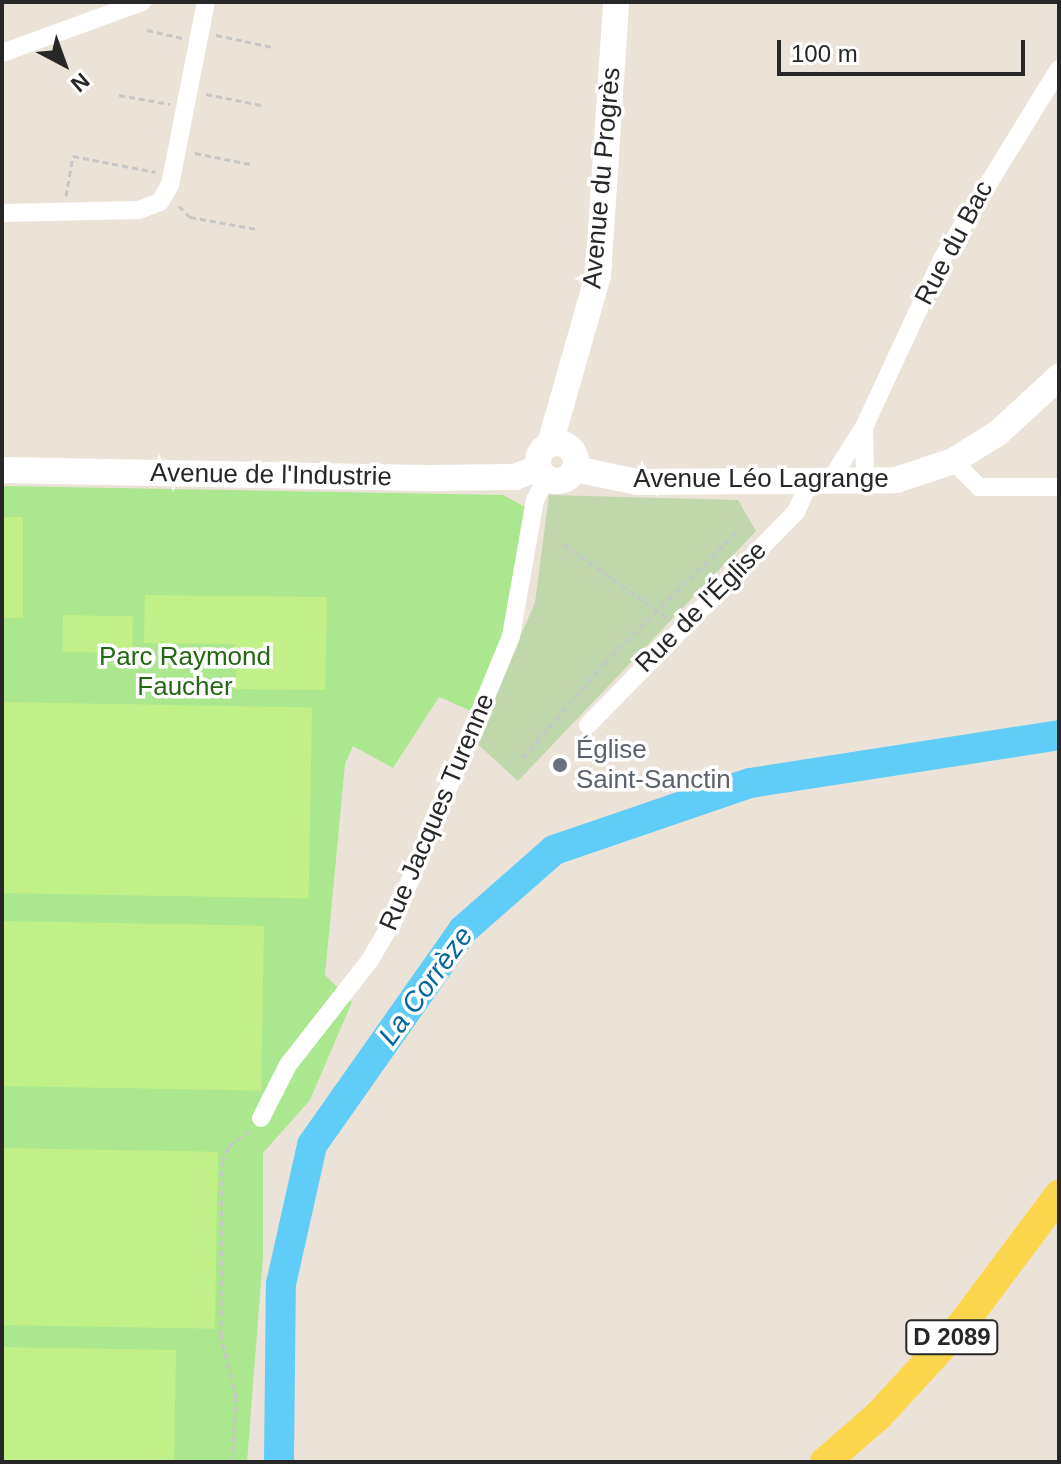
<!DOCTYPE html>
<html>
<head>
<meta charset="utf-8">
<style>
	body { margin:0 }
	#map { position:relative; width:1061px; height:1464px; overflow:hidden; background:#ebe3d7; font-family:Arial,sans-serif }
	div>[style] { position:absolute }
	.green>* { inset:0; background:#aae78e }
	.cemetery>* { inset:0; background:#c0d7ac }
	.pitch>* { inset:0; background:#c2f088; transform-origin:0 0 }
	.river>* { height:30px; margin:-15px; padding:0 15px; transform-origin:15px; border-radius:15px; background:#60ccf8 }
	.path>* { height:3px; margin-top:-1.5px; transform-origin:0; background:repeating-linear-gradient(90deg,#c7c7c7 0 6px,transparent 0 10px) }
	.street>* { height:18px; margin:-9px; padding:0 9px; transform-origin:9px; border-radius:9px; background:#fff }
	.secondary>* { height:26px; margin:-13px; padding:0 13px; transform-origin:13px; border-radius:13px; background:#fff }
	.secondary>.ring { margin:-13px; padding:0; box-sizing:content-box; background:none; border:26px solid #fff; border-radius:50% }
	.primary>* { height:30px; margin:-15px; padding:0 15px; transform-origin:15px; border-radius:15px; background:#fbd64c }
	.dots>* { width:22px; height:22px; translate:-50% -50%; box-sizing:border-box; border:4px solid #fff; border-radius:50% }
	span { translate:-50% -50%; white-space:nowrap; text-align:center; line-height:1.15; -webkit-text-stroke:7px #fff; paint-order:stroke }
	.shield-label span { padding:2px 6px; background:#fff; border:2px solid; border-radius:6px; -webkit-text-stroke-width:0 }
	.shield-label { font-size:24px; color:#272727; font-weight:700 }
	.street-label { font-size:26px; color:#272727 }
	.park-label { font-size:26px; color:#236813 }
	.worship-label { font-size:26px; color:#5b616d }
	.left { translate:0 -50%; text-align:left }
	.water-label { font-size:28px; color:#03669f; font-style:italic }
	.frame { position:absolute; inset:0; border:4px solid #272727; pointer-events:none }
	.north { position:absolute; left:24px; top:24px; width:80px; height:80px; -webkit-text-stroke:6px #fff; paint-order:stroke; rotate:139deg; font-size:22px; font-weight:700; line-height:32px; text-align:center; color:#272727 }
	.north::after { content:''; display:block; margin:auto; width:28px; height:36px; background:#272727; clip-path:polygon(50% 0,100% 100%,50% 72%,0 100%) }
	.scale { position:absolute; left:777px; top:40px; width:248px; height:36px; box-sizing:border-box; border:4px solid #272727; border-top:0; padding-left:10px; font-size:24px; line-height:28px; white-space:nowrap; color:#272727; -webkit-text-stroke:6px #fff; paint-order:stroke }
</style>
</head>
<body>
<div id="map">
	<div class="green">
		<div style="clip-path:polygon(2px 486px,503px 495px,533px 511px,521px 604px,478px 714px,439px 697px,393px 768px,353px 746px,345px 764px,325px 975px,352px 1002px,310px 1100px,263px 1153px,263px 1256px,247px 1462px,2px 1462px)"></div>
	</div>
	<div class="cemetery">
		<div style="clip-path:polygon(549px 495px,738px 500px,756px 531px,518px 781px,474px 741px,535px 603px)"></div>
	</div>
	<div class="pitch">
		<div style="left:2px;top:517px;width:21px;height:101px"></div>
		<div style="clip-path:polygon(145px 595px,327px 597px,325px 690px,236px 689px,236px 644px,144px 643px)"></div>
		<div style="left:63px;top:615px;width:70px;height:37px;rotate:1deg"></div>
		<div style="left:2px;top:702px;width:310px;height:191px;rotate:1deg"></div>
		<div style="left:2px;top:921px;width:262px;height:165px;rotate:1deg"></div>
		<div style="left:2px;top:1148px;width:216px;height:177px;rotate:1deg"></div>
		<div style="left:2px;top:1347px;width:174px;height:115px;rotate:1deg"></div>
	</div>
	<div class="river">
		<div style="left:279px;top:1462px;width:178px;rotate:-89.4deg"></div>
		<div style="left:281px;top:1284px;width:142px;rotate:-77.4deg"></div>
		<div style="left:312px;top:1145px;width:263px;rotate:-54.9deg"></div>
		<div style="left:463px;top:930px;width:121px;rotate:-41.3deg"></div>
		<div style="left:554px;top:850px;width:207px;rotate:-18.9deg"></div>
		<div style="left:750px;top:783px;width:313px;rotate:-8.8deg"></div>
	</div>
	<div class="path">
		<div style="left:147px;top:30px;width:37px;rotate:13deg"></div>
		<div style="left:216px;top:35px;width:57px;rotate:12.1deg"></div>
		<div style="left:206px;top:94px;width:56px;rotate:11.3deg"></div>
		<div style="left:119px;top:95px;width:52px;rotate:10deg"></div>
		<div style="left:195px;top:153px;width:56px;rotate:11.3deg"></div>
		<div style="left:66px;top:196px;width:41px;rotate:-80.1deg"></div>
		<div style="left:73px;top:156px;width:84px;rotate:11deg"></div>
		<div style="left:179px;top:206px;width:16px;rotate:45deg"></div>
		<div style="left:190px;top:217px;width:68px;rotate:10.2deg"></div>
		<div style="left:564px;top:544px;width:127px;rotate:35.7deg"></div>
		<div style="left:523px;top:758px;width:125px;rotate:-49.5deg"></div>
		<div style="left:604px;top:663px;width:190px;rotate:-44.6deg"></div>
		<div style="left:232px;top:1462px;width:64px;rotate:-86.4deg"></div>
		<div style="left:236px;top:1398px;width:64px;rotate:-103.6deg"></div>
		<div style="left:221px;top:1336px;width:174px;rotate:-89.7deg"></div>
		<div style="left:222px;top:1162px;width:17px;rotate:-66deg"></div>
		<div style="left:229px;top:1146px;width:27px;rotate:-36deg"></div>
	</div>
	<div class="street">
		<div style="left:2px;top:53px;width:149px;rotate:-20deg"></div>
		<div style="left:2px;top:213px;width:137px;rotate:-1.3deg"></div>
		<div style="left:139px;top:210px;width:22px;rotate:-21deg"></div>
		<div style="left:160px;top:202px;width:20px;rotate:-60deg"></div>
		<div style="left:170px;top:185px;width:187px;rotate:-78.9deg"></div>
		<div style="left:864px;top:427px;width:185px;rotate:-65.1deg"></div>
		<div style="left:942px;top:259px;width:223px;rotate:-58.4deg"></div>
		<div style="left:953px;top:461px;width:37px;rotate:45deg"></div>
		<div style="left:979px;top:487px;width:80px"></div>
		<div style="left:828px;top:484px;width:67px;rotate:-57.7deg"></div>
		<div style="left:864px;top:427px;width:54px;rotate:88.9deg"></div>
		<div style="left:588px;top:725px;width:298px;rotate:-45.7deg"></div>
		<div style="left:796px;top:512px;width:30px;rotate:-66deg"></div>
		<div style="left:261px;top:1118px;width:59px;rotate:-63deg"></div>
		<div style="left:288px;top:1065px;width:133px;rotate:-52deg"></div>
		<div style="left:370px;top:960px;width:48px;rotate:-59.7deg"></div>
		<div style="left:394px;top:919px;width:306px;rotate:-67.5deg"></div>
		<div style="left:511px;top:636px;width:138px;rotate:-80deg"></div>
		<div style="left:535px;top:500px;width:25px;rotate:-63deg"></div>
	</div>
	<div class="secondary">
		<div class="ring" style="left:538px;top:443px;width:12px;height:12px"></div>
		<div style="left:550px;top:444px;width:175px;rotate:-74.1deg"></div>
		<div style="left:598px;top:276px;width:275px;rotate:-86.2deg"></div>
		<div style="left:575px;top:469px;width:63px;rotate:11.8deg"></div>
		<div style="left:637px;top:482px;width:259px;rotate:-0.4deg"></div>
		<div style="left:896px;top:480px;width:60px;rotate:-18.4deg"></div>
		<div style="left:953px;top:461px;width:53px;rotate:-31.9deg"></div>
		<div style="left:998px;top:433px;width:83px;rotate:-42.6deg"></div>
		<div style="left:2px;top:470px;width:430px;rotate:1.1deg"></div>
		<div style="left:432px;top:478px;width:83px;rotate:-0.7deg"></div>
		<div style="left:515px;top:477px;width:26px;rotate:-21deg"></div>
	</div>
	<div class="primary">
		<div style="left:825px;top:1462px;width:70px;rotate:-41deg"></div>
		<div style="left:878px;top:1416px;width:122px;rotate:-47.3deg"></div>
		<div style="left:961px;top:1326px;width:164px;rotate:-53.2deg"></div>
	</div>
	<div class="dots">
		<div style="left:560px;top:765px;background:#6b7280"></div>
	</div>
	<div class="shield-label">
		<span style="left:952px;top:1337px">D 2089</span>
	</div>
	<div class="street-label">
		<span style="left:602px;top:178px;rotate:-85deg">Avenue du Progrès</span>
		<span style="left:954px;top:243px;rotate:-62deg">Rue du Bac</span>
		<span style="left:271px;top:475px;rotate:1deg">Avenue de l'Industrie</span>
		<span style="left:761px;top:479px">Avenue Léo Lagrange</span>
		<span style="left:701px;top:607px;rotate:-45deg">Rue de l'Église</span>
		<span style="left:437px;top:812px;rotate:-67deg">Rue Jacques Turenne</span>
	</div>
	<div class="park-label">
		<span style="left:185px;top:672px">Parc Raymond<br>Faucher</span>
	</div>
	<div class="worship-label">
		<span class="left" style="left:576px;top:765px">Église<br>Saint-Sanctin</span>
	</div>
	<div class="water-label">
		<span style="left:426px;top:986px;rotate:-54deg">La Corrèze</span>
	</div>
	<div class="frame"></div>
	<div class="north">N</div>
	<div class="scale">100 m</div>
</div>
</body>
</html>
